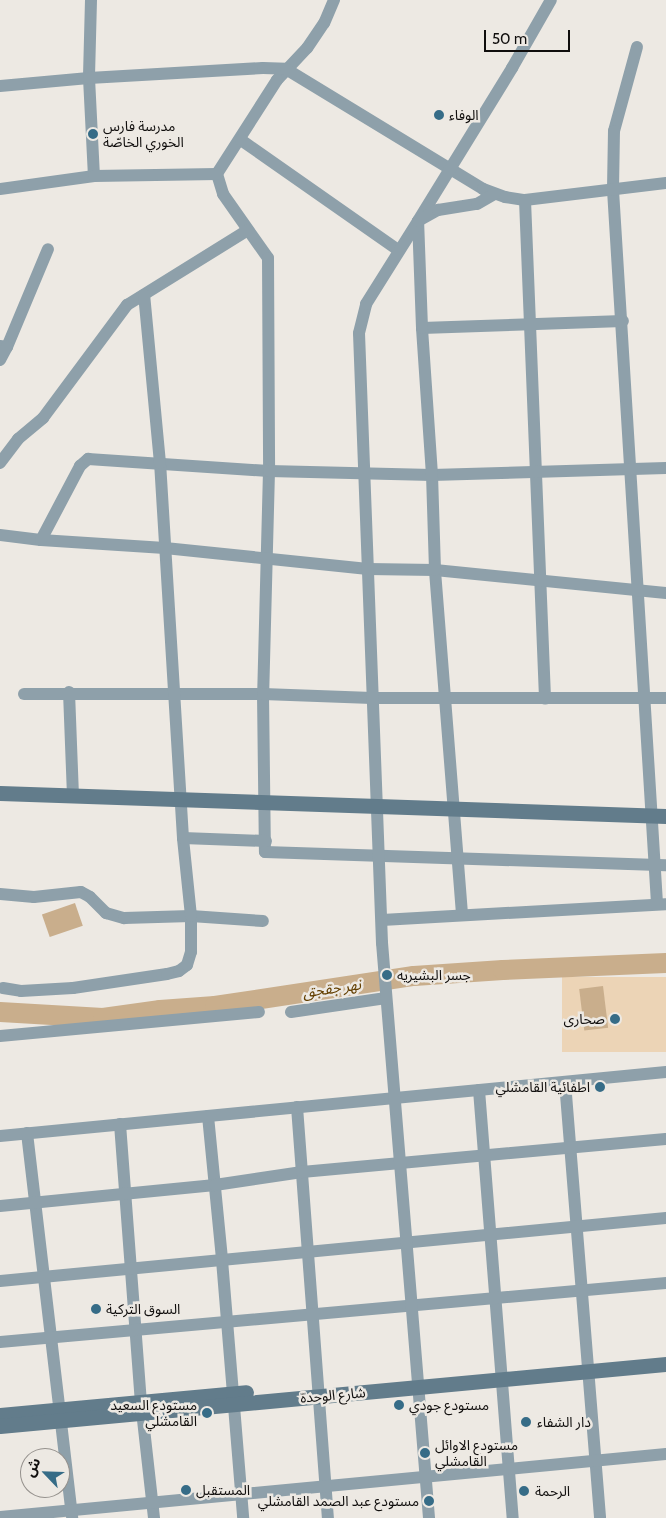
<!DOCTYPE html>
<html>
<head>
<meta charset="utf-8">
<style>
	body { margin:0 }
	#map { position:relative; width:666px; height:1518px; overflow:hidden; background:#ede9e3; font-family:Cabin,"Noto Sans Arabic",sans-serif }
	div>[style] { position:absolute }
	.green>* { inset:0; background:#ecd4b6; transform-origin:0 0 }
	.water>* { inset:0; background:#c9ae8c; transform-origin:0 0 }
	.river>* { height:20px; margin:-10px; padding:0 10px; transform-origin:10px; border-radius:10px; background:#c9ae8c }
	.street>* { height:12px; margin:-6px; padding:0 6px; transform-origin:6px; border-radius:6px; background:#8ea0aa }
	.secondary>* { height:15px; margin:-7.5px; padding:0 7.5px; transform-origin:7.5px; border-radius:7.5px; background:#627c8b }
	.dots>* { width:14px; height:14px; translate:-50% -50%; box-sizing:border-box; border:2px solid #ede9e3; border-radius:50% }
	span { translate:-50% -50%; white-space:nowrap; text-align:center; line-height:1.15; -webkit-text-stroke:5px #ede9e3; paint-order:stroke }
	.poi-label { font-size:14px; color:#100e0d }
	.left { translate:0 -50%; text-align:left }
	.right { translate:-100% -50%; text-align:right }
	.street-label { font-size:14px; color:#100e0d }
	.water-label { font-size:15px; color:#633f00; font-style:italic }
	.north { position:absolute; left:20px; top:1448px; width:50px; height:50px; box-sizing:border-box; background:#ede9e3; border:1px solid #95918d; border-radius:50%; rotate:294deg; font-size:14px; font-weight:700; line-height:20px; text-align:center; color:#100e0d }
	.north::after { content:''; display:block; margin:auto; width:18px; height:22px; background:#366c87; clip-path:polygon(50% 0,100% 100%,50% 72%,0 100%) }
	.scale { position:absolute; left:484px; top:30px; width:86px; height:22px; box-sizing:border-box; border:2px solid #100e0d; border-top:0; padding-left:6px; font-size:15px; line-height:18px; white-space:nowrap; color:#100e0d; -webkit-text-stroke:4px #ede9e3; paint-order:stroke }
</style>
</head>
<body>
<div id="map">
	<div class="green">
		<div style="left:666px;top:977px;width:75px;height:104px;rotate:90deg"></div>
	</div>
	<div class="water">
		<div style="left:75px;top:903px;width:24px;height:35px;rotate:71deg"></div>
		<div style="left:603px;top:986px;width:42px;height:24px;rotate:83deg"></div>
	</div>
	<div class="river">
		<div style="left:0;top:1012px;width:103px;rotate:3.3deg"></div>
		<div style="left:103px;top:1018px;width:58px;rotate:-8deg"></div>
		<div style="left:160px;top:1010px;width:55px;rotate:-4.2deg"></div>
		<div style="left:215px;top:1006px;width:201px;rotate:-8.6deg"></div>
		<div style="left:414px;top:976px;width:89px;rotate:-3.9deg"></div>
		<div style="left:503px;top:970px;width:163px;rotate:-2.5deg"></div>
	</div>
	<div class="street">
		<div style="left:91px;top:0;width:78px;rotate:91.5deg"></div>
		<div style="left:89px;top:78px;width:98px;rotate:87.1deg"></div>
		<div style="left:334px;top:0;width:25px;rotate:113deg"></div>
		<div style="left:324px;top:23px;width:30px;rotate:124deg"></div>
		<div style="left:307px;top:48px;width:44px;rotate:133.2deg"></div>
		<div style="left:277px;top:80px;width:112px;rotate:122.6deg"></div>
		<div style="left:217px;top:174px;width:21px;rotate:73deg"></div>
		<div style="left:223px;top:194px;width:78px;rotate:54.9deg"></div>
		<div style="left:268px;top:258px;width:213px;rotate:89.7deg"></div>
		<div style="left:269px;top:471px;width:223px;rotate:91.5deg"></div>
		<div style="left:263px;top:694px;width:158px;rotate:89.3deg"></div>
		<div style="left:265px;top:852px;width:401px;rotate:1.9deg"></div>
		<div style="left:637px;top:47px;width:87px;rotate:105.3deg"></div>
		<div style="left:614px;top:131px;width:59px;rotate:91deg"></div>
		<div style="left:613px;top:190px;width:715px;rotate:86.47deg"></div>
		<div style="left:0;top:86px;width:89px;rotate:-5.1deg"></div>
		<div style="left:89px;top:78px;width:174px;rotate:-3.3deg"></div>
		<div style="left:263px;top:68px;width:23px;rotate:2deg"></div>
		<div style="left:286px;top:69px;width:231px;rotate:31.3deg"></div>
		<div style="left:483px;top:189px;width:23px;rotate:20deg"></div>
		<div style="left:505px;top:197px;width:20px;rotate:9deg"></div>
		<div style="left:525px;top:200px;width:142px;rotate:-6.9deg"></div>
		<div style="left:241px;top:140px;width:192px;rotate:35deg"></div>
		<div style="left:0;top:189px;width:95px;rotate:-7.9deg"></div>
		<div style="left:94px;top:176px;width:123px;rotate:-0.9deg"></div>
		<div style="left:525px;top:200px;width:499px;rotate:87.7deg"></div>
		<div style="left:422px;top:328px;width:201px;rotate:-2deg"></div>
		<div style="left:0;top:346px;width:7px;rotate:8deg"></div>
		<div style="left:7px;top:347px;width:106px;rotate:-67.3deg"></div>
		<div style="left:0;top:360px;width:15px;rotate:-62deg"></div>
		<div style="left:0;top:463px;width:30px;rotate:-53deg"></div>
		<div style="left:18px;top:439px;width:33px;rotate:-40deg"></div>
		<div style="left:43px;top:418px;width:141px;rotate:-53.4deg"></div>
		<div style="left:127px;top:305px;width:142px;rotate:-31.8deg"></div>
		<div style="left:0;top:535px;width:41px;rotate:7deg"></div>
		<div style="left:41px;top:540px;width:124px;rotate:3.7deg"></div>
		<div style="left:165px;top:548px;width:204px;rotate:5.9deg"></div>
		<div style="left:368px;top:569px;width:67px;rotate:0.9deg"></div>
		<div style="left:435px;top:570px;width:232px;rotate:5.7deg"></div>
		<div style="left:41px;top:540px;width:84px;rotate:-62.2deg"></div>
		<div style="left:80px;top:466px;width:11px;rotate:-41deg"></div>
		<div style="left:88px;top:459px;width:181px;rotate:3.8deg"></div>
		<div style="left:269px;top:471px;width:163px;rotate:1.4deg"></div>
		<div style="left:432px;top:475px;width:234px;rotate:-1.7deg"></div>
		<div style="left:69px;top:692px;width:102px;rotate:87.8deg"></div>
		<div style="left:24px;top:694px;width:239px"></div>
		<div style="left:263px;top:694px;width:109px;rotate:2.1deg"></div>
		<div style="left:372px;top:698px;width:294px"></div>
		<div style="left:183px;top:838px;width:83px;rotate:2.1deg"></div>
		<div style="left:0;top:894px;width:34px;rotate:5deg"></div>
		<div style="left:34px;top:897px;width:47px;rotate:-6.1deg"></div>
		<div style="left:81px;top:892px;width:10px;rotate:29deg"></div>
		<div style="left:90px;top:897px;width:23px;rotate:45deg"></div>
		<div style="left:106px;top:913px;width:19px;rotate:16deg"></div>
		<div style="left:124px;top:918px;width:67px;rotate:-1.7deg"></div>
		<div style="left:191px;top:916px;width:72px;rotate:4deg"></div>
		<div style="left:462px;top:914px;width:345px;rotate:-94.5deg"></div>
		<div style="left:435px;top:570px;width:95px;rotate:-91.8deg"></div>
		<div style="left:432px;top:475px;width:147px;rotate:-93.9deg"></div>
		<div style="left:422px;top:328px;width:107px;rotate:-92.1deg"></div>
		<div style="left:418px;top:221px;width:180px;rotate:-58.4deg"></div>
		<div style="left:512px;top:68px;width:78px;rotate:-60.2deg"></div>
		<div style="left:382px;top:920px;width:284px;rotate:-3.2deg"></div>
		<div style="left:3px;top:988px;width:18px;rotate:9deg"></div>
		<div style="left:21px;top:991px;width:52px;rotate:-3.3deg"></div>
		<div style="left:73px;top:988px;width:95px;rotate:-8.5deg"></div>
		<div style="left:167px;top:974px;width:12px;rotate:-14deg"></div>
		<div style="left:179px;top:971px;width:10px;rotate:-37deg"></div>
		<div style="left:187px;top:965px;width:14px;rotate:-73deg"></div>
		<div style="left:191px;top:952px;width:36px;rotate:-90deg"></div>
		<div style="left:191px;top:916px;width:78px;rotate:-95.9deg"></div>
		<div style="left:183px;top:838px;width:376px;rotate:-93.5deg"></div>
		<div style="left:160px;top:463px;width:169px;rotate:-95.4deg"></div>
		<div style="left:291px;top:1012px;width:96px;rotate:-8.4deg"></div>
		<div style="left:0;top:1036px;width:260px;rotate:-5.3deg"></div>
		<div style="left:565px;top:1082px;width:437px;rotate:85.4deg"></div>
		<div style="left:479px;top:1090px;width:429px;rotate:85.5deg"></div>
		<div style="left:297px;top:1107px;width:412px;rotate:85.7deg"></div>
		<div style="left:208px;top:1116px;width:145px;rotate:84.4deg"></div>
		<div style="left:222px;top:1260px;width:259px;rotate:85.3deg"></div>
		<div style="left:120px;top:1124px;width:279px;rotate:85.7deg"></div>
		<div style="left:141px;top:1402px;width:117px;rotate:83.6deg"></div>
		<div style="left:27px;top:1133px;width:388px;rotate:83.3deg"></div>
		<div style="left:0;top:1136px;width:669px;rotate:-5.49deg"></div>
		<div style="left:0;top:1206px;width:216px;rotate:-5.6deg"></div>
		<div style="left:215px;top:1185px;width:88px;rotate:-8.5deg"></div>
		<div style="left:302px;top:1172px;width:365px;rotate:-5.2deg"></div>
		<div style="left:0;top:1281px;width:669px;rotate:-5.4deg"></div>
		<div style="left:0;top:1342px;width:669px;rotate:-5.06deg"></div>
		<div style="left:0;top:1517px;width:669px;rotate:-5.4deg"></div>
		<div style="left:429px;top:1518px;width:577px;rotate:-94.67deg"></div>
		<div style="left:382px;top:943px;width:610px;rotate:-92.16deg"></div>
		<div style="left:359px;top:333px;width:30px;rotate:-76deg"></div>
		<div style="left:366px;top:304px;width:98px;rotate:-57.9deg"></div>
		<div style="left:418px;top:221px;width:23px;rotate:-29deg"></div>
		<div style="left:438px;top:210px;width:39px;rotate:-9deg"></div>
		<div style="left:477px;top:204px;width:20px;rotate:-30deg"></div>
	</div>
	<div class="secondary">
		<div style="left:0;top:793px;width:666px;rotate:1.98deg"></div>
		<div style="left:0;top:1415px;width:247px;rotate:-5.3deg"></div>
		<div style="left:0;top:1426px;width:669px;rotate:-5.32deg"></div>
	</div>
	<div class="dots">
		<div style="left:439px;top:115px;background:#366c87"></div>
		<div style="left:93px;top:134px;background:#366c87"></div>
		<div style="left:387px;top:975px;background:#366c87"></div>
		<div style="left:615px;top:1019px;background:#366c87"></div>
		<div style="left:600px;top:1087px;background:#366c87"></div>
		<div style="left:96px;top:1309px;background:#366c87"></div>
		<div style="left:399px;top:1405px;background:#366c87"></div>
		<div style="left:207px;top:1413px;background:#366c87"></div>
		<div style="left:526px;top:1422px;background:#366c87"></div>
		<div style="left:425px;top:1453px;background:#366c87"></div>
		<div style="left:186px;top:1490px;background:#366c87"></div>
		<div style="left:524px;top:1491px;background:#366c87"></div>
		<div style="left:429px;top:1501px;background:#366c87"></div>
	</div>
	<div class="poi-label">
		<span class="left" style="left:449px;top:115px">الوفاء</span>
		<span class="left" style="left:103px;top:134px">مدرسة فارس<br>الخوري الخاصّة</span>
		<span class="left" style="left:397px;top:975px">جسر البشيريه</span>
		<span class="right" style="left:605px;top:1019px">صحارى</span>
		<span class="right" style="left:590px;top:1087px">اطفائية القامشلي</span>
		<span class="left" style="left:106px;top:1309px">السوق التركية</span>
		<span class="right" style="left:197px;top:1413px">مستودع السعيد<br>القامشلي</span>
		<span class="left" style="left:409px;top:1405px">مستودع جودي</span>
		<span class="left" style="left:537px;top:1422px">دار الشفاء</span>
		<span class="left" style="left:435px;top:1453px">مستودع الاوائل<br>القامشلي</span>
		<span class="left" style="left:196px;top:1490px">المستقبل</span>
		<span class="left" style="left:535px;top:1491px">الرحمة</span>
		<span class="right" style="left:419px;top:1501px">مستودع عبد الصمد القامشلي</span>
	</div>
	<div class="street-label">
		<span style="left:333px;top:1395px;rotate:-5deg">شارع الوحدة</span>
	</div>
	<div class="water-label">
		<span style="left:332px;top:989px;rotate:-8deg">نهر جقجق</span>
	</div>
	<div class="north">ش</div>
	<div class="scale">50 m</div>
</div>
</body>
</html>
